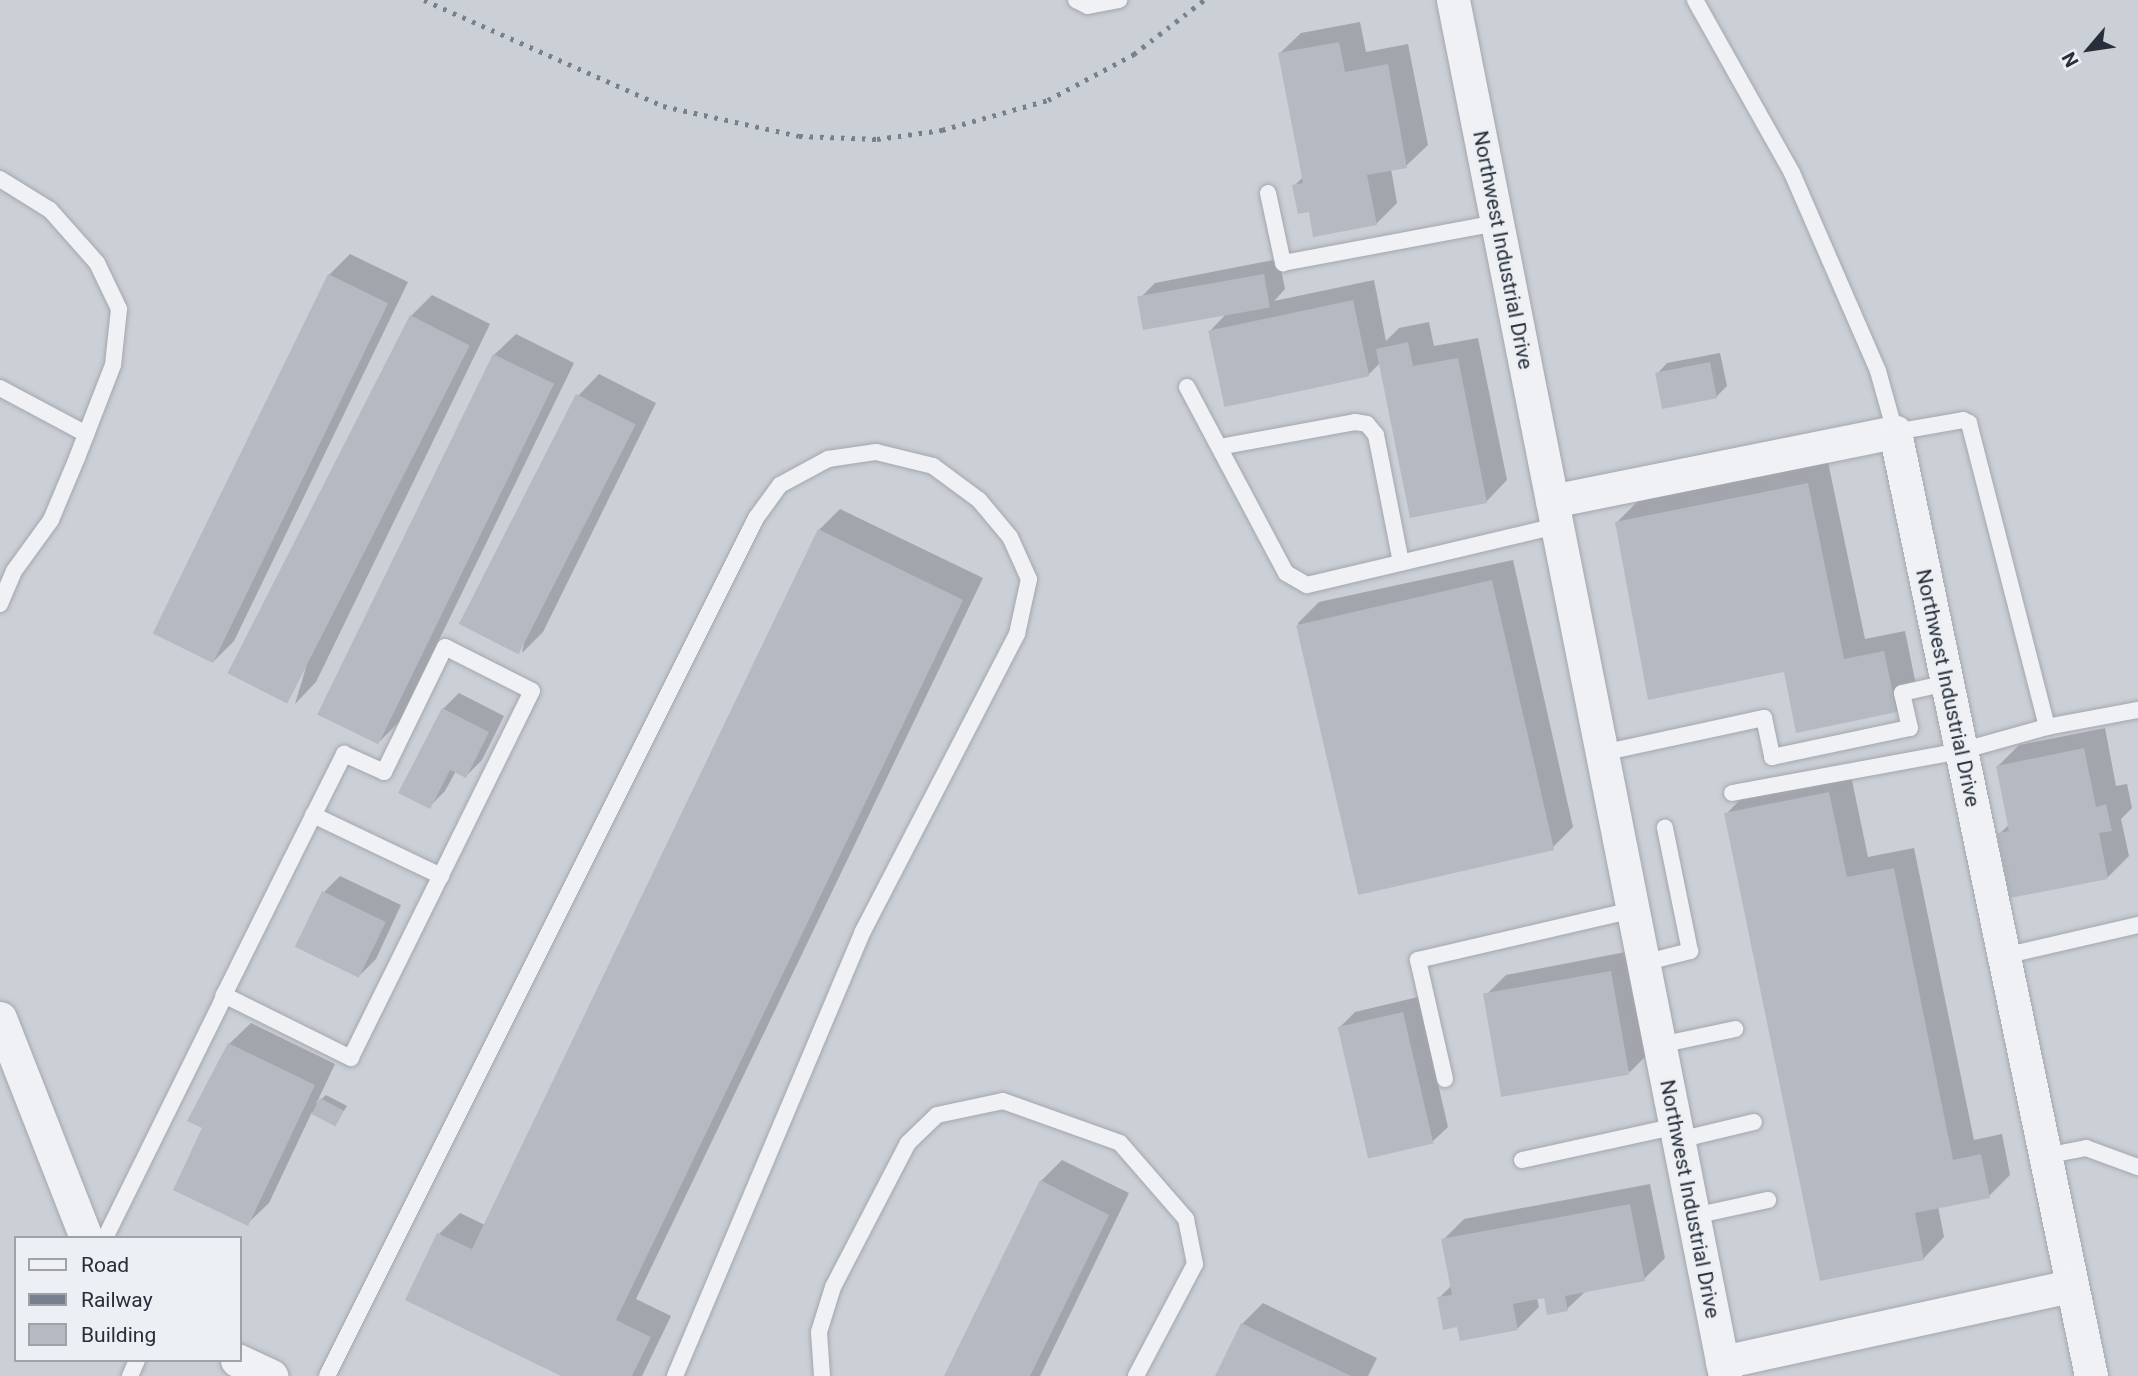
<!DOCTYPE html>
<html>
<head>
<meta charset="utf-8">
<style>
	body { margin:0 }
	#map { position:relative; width:2138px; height:1376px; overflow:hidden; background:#dde0e5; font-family:Roboto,sans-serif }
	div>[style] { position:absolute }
	.built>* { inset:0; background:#cbcfd6 }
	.shadow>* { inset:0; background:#0003 }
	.building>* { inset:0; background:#b5bac2; transform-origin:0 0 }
	.roads { filter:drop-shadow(0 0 2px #a3a7ae) drop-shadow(0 0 2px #a3a7ae) }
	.service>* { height:16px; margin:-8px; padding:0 8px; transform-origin:8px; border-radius:8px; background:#eff1f4 }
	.minor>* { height:33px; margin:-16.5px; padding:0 16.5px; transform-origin:16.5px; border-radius:16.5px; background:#eff1f4 }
	.rail>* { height:5px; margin-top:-2.5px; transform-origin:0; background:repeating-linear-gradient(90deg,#78808d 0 3.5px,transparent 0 10.5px) }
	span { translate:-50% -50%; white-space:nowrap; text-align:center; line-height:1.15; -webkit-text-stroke:5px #eceff3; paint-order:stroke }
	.street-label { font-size:21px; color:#282f3a }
	.legend { position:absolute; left:14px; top:1236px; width:228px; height:126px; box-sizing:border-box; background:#eceff3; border:2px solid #9ea2a9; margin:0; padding:9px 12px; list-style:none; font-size:21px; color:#282f3a }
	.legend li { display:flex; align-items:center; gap:14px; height:35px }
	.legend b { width:35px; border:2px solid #9ea2a9 }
	.north { position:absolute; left:2054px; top:14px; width:70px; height:70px; -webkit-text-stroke:5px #eceff3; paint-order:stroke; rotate:241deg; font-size:19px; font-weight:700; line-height:28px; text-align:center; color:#282f3a }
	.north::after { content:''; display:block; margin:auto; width:24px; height:32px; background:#282f3a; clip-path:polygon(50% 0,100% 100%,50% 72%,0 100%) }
</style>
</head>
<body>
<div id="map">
	<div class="built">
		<div style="clip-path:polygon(evenodd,0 0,2138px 0,2138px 1376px,0 1376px,0 0,16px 1238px,240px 1238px,240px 1360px,16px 1360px,16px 1238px)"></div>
	</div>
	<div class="shadow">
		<div style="clip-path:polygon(1360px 22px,1366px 52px,1408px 44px,1428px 145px,1406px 166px,1391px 169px,1397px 203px,1376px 224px,1310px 210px,1294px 186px,1303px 177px,1279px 54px,1301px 33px)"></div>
		<div style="clip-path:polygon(350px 254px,408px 282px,234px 641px,213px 662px,329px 275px)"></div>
		<div style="clip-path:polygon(1279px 259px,1285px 289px,1274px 301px,1374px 280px,1386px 341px,1399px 328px,1429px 322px,1434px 346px,1478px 338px,1507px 480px,1486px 502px,1381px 362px,1368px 375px,1210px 331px,1227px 313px,1139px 299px,1155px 283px)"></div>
		<div style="clip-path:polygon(432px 295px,490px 324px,316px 682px,295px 704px,411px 316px)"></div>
		<div style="clip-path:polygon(516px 334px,574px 363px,399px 722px,378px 743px,494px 355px)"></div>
		<div style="clip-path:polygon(1720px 353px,1727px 386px,1716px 397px,1657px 374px,1667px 363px)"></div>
		<div style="clip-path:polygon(599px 374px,656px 403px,543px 632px,522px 653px,578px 396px)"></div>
		<div style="clip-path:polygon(1828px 462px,1865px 639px,1905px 631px,1917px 690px,1896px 711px,1617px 522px,1638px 501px)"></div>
		<div style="clip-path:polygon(840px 509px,983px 578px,636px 1299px,671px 1316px,642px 1376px,565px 1376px,407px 1299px,439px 1234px,460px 1213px,485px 1225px,819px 530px)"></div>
		<div style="clip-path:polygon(1513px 560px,1573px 827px,1552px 848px,1358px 891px,1298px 623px,1319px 602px)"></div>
		<div style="clip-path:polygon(459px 693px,504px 716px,482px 760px,466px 776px,456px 771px,445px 791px,429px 807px,443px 709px)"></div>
		<div style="clip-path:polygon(2105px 728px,2116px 786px,2127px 784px,2132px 808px,2121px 819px,2129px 856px,2108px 877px,1999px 834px,2010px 824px,1998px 766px,2019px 745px)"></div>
		<div style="clip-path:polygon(1850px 771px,1868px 857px,1914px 848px,1974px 1140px,2002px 1134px,2010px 1175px,1989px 1196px,1938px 1206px,1944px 1237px,1923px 1259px,1726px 814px,1747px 793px)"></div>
		<div style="clip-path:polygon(340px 876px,401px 905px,376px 959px,360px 975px,324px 892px)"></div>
		<div style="clip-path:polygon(1631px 951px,1651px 1051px,1630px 1072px,1485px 996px,1506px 975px)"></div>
		<div style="clip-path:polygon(1418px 997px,1448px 1127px,1432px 1142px,1339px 1028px,1355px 1012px)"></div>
		<div style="clip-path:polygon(251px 1023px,335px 1064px,316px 1104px,326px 1095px,347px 1106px,335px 1124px,312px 1112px,269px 1203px,247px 1224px,205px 1128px,229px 1044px)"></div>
		<div style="clip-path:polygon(1062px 1160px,1129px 1193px,1040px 1376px,946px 1376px,1041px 1181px)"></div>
		<div style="clip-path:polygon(1650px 1184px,1665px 1258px,1644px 1279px,1587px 1290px,1567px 1309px,1545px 1296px,1537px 1298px,1539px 1307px,1518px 1328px,1459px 1325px,1439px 1298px,1452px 1285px,1443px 1240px,1464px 1219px)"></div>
		<div style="clip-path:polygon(1263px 1303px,1377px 1358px,1368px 1376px,1217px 1376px,1242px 1324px)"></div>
	</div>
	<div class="building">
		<div style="clip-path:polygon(1339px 42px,1345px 72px,1388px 64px,1407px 168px,1367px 175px,1377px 225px,1313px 237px,1309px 212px,1298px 214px,1292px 185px,1303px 183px,1278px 53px)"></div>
		<div style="left:328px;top:274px;width:67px;height:400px;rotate:26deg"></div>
		<div style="left:1264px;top:274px;width:34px;height:129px;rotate:80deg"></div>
		<div style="left:1353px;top:300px;width:78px;height:148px;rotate:78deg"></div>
		<div style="left:410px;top:315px;width:67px;height:402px;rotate:27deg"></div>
		<div style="clip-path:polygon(1408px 342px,1413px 366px,1458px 358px,1487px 503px,1410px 518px,1376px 349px)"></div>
		<div style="left:493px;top:354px;width:68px;height:401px;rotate:26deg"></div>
		<div style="left:1710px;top:362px;width:37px;height:56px;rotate:79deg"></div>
		<div style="left:576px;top:394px;width:67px;height:258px;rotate:27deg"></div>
		<div style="clip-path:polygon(1808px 483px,1844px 659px,1884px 651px,1897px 712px,1796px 733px,1784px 672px,1648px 700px,1615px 522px)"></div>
		<div style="clip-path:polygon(818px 529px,963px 600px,616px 1320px,651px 1337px,632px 1376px,561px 1376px,405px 1300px,437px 1233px,472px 1249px)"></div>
		<div style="left:1492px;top:580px;width:277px;height:201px;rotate:77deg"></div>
		<div style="clip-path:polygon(442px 708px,489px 732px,466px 778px,450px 770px,430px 809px,398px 793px)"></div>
		<div style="clip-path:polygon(2084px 748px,2096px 807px,2106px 804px,2112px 831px,2099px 833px,2108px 879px,2010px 898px,1997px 833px,2009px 831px,1996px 766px)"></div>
		<div style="clip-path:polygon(1829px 792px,1847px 877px,1894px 868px,1953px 1160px,1981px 1154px,1990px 1198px,1915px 1213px,1924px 1260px,1820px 1281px,1724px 813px)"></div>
		<div style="left:322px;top:891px;width:71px;height:62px;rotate:26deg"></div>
		<div style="left:1611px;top:971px;width:105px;height:130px;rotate:80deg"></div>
		<div style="left:1403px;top:1012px;width:135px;height:67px;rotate:77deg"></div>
		<div style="clip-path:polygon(228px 1043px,315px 1085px,248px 1226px,173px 1190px,202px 1128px,187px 1121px)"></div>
		<div style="left:320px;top:1098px;width:27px;height:18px;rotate:28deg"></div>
		<div style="clip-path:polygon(1040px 1180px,1109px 1215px,1030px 1376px,944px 1376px)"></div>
		<div style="clip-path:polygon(1630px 1204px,1645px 1281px,1565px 1296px,1568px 1311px,1547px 1315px,1544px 1298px,1513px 1304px,1518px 1330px,1460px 1341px,1457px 1327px,1443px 1330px,1437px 1297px,1452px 1295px,1441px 1239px)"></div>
		<div style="clip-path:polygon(1241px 1323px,1351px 1376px,1215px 1376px)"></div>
	</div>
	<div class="roads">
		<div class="service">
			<div style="left:1076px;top:0;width:13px;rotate:27deg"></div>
			<div style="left:1088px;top:6px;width:32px;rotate:-11deg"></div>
			<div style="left:1695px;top:0;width:198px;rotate:60.7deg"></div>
			<div style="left:1792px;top:173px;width:216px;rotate:66.5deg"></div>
			<div style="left:1878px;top:371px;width:63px;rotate:74.4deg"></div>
			<div style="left:1895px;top:432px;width:69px;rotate:-10deg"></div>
			<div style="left:1963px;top:420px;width:7px;rotate:27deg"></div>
			<div style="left:1969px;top:423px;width:314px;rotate:75.6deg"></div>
			<div style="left:2047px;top:727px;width:93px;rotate:-10.6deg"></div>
			<div style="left:0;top:179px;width:59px;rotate:31.8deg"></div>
			<div style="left:50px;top:210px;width:71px;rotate:48.4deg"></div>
			<div style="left:97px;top:263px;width:51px;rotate:64.4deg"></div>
			<div style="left:119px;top:309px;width:56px;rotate:96.1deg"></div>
			<div style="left:113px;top:365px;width:100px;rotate:111.2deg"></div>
			<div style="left:77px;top:458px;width:67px;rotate:112.8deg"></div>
			<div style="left:51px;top:520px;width:63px;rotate:126deg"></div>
			<div style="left:14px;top:571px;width:36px;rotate:113deg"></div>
			<div style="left:1268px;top:193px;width:72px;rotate:77.9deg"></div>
			<div style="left:1283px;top:263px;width:218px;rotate:-10.6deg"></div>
			<div style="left:1187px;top:387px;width:211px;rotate:62deg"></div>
			<div style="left:1286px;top:573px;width:24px;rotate:30deg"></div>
			<div style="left:1307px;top:585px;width:257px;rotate:-13.3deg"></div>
			<div style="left:0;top:388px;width:98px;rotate:28.1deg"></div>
			<div style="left:1219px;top:447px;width:138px;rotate:-10.4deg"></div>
			<div style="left:1355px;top:422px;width:12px;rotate:9deg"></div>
			<div style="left:1367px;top:424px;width:14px;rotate:51deg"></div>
			<div style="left:1376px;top:435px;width:130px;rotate:78.9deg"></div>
			<div style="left:1602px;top:753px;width:166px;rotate:-12.2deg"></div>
			<div style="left:1764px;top:718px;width:40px;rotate:78deg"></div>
			<div style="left:1772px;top:757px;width:141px;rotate:-11.9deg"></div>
			<div style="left:1910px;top:728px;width:36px;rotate:-103deg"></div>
			<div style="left:1902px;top:693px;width:46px;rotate:-12.5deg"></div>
			<div style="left:1732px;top:793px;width:233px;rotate:-10.4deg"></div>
			<div style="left:1961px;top:751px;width:89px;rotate:-15.6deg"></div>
			<div style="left:313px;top:815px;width:142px;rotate:25.5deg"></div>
			<div style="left:2004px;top:956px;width:138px;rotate:-13deg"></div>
			<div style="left:1643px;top:963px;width:49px;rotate:-14.3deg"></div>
			<div style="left:1690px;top:951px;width:126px;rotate:-101.5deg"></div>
			<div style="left:1660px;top:1045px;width:77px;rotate:-12deg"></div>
			<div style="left:1445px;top:1079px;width:122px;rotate:-102.8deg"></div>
			<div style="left:1418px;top:960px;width:221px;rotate:-13.1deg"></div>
			<div style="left:1679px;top:1140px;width:77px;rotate:-13.5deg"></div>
			<div style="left:2045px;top:1156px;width:42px;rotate:-11deg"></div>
			<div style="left:2086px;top:1148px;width:55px;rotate:20.1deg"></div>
			<div style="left:1522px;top:1160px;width:158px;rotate:-12.4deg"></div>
			<div style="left:1694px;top:1216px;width:76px;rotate:-12.2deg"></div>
			<div style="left:105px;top:1238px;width:262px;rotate:-63.7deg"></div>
			<div style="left:221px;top:1003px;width:9px;rotate:-69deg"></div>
			<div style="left:224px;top:995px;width:151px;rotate:-63.6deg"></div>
			<div style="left:291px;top:860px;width:119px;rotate:-63.4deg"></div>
			<div style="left:344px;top:754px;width:44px;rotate:24.2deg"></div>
			<div style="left:384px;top:772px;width:139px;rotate:-64deg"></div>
			<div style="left:445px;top:647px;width:97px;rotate:26.8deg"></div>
			<div style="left:532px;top:691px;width:409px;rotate:116.3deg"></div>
			<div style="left:351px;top:1058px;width:142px;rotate:-153.6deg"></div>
			<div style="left:130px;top:1376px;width:17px;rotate:-66deg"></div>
			<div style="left:327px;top:1376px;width:959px;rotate:-63.43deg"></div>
			<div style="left:756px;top:518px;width:41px;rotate:-54deg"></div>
			<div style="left:780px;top:485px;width:55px;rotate:-28.4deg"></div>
			<div style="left:828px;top:459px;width:49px;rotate:-8.3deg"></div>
			<div style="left:876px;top:452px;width:59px;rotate:13.8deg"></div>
			<div style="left:933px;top:466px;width:57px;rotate:36.5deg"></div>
			<div style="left:979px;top:500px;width:48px;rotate:50deg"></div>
			<div style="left:1010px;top:537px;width:46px;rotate:65.7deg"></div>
			<div style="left:1029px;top:579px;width:56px;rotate:102.3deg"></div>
			<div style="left:1017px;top:634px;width:335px;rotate:117.4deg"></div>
			<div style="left:863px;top:931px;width:483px;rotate:112.9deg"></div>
			<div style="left:822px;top:1376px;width:44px;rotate:-93.9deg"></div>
			<div style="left:819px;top:1332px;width:47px;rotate:-72.7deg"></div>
			<div style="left:833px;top:1287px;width:162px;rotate:-62.5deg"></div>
			<div style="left:908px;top:1143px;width:40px;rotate:-44deg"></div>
			<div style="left:937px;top:1115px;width:67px;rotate:-12deg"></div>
			<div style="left:1003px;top:1101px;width:124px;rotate:19.7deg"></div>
			<div style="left:1120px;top:1143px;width:101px;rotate:49deg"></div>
			<div style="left:1186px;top:1219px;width:46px;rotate:78.7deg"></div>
			<div style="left:1195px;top:1264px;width:127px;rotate:117.8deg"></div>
		</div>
		<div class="minor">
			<div style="left:1453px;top:0;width:1403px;rotate:78.82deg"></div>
			<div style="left:1552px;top:501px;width:350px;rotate:-11.4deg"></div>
			<div style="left:1895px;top:432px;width:964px;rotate:78.27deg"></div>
			<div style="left:0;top:1018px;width:236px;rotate:68.6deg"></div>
			<div style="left:237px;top:1360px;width:38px;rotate:25deg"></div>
			<div style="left:1722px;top:1362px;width:358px;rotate:-12.3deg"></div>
		</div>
	</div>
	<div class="rail">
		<div style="left:424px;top:0;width:261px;rotate:23.9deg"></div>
		<div style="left:663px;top:106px;width:139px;rotate:12.4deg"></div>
		<div style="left:799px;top:136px;width:78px;rotate:2.2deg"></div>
		<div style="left:877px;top:139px;width:66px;rotate:-7.9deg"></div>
		<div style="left:942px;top:130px;width:110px;rotate:-15.8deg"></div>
		<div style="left:1048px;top:100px;width:98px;rotate:-28.1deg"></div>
		<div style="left:1134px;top:54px;width:88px;rotate:-37.6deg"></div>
	</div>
	<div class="street-label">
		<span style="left:1503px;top:250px;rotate:79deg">Northwest Industrial Drive</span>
		<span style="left:1948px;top:688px;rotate:78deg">Northwest Industrial Drive</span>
		<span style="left:1690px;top:1199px;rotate:79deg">Northwest Industrial Drive</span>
	</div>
	<ul class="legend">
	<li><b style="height:9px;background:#eff1f4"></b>Road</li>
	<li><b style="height:9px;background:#78808d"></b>Railway</li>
	<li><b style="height:19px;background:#b5bac2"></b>Building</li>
	</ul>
	<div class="north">N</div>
</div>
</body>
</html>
